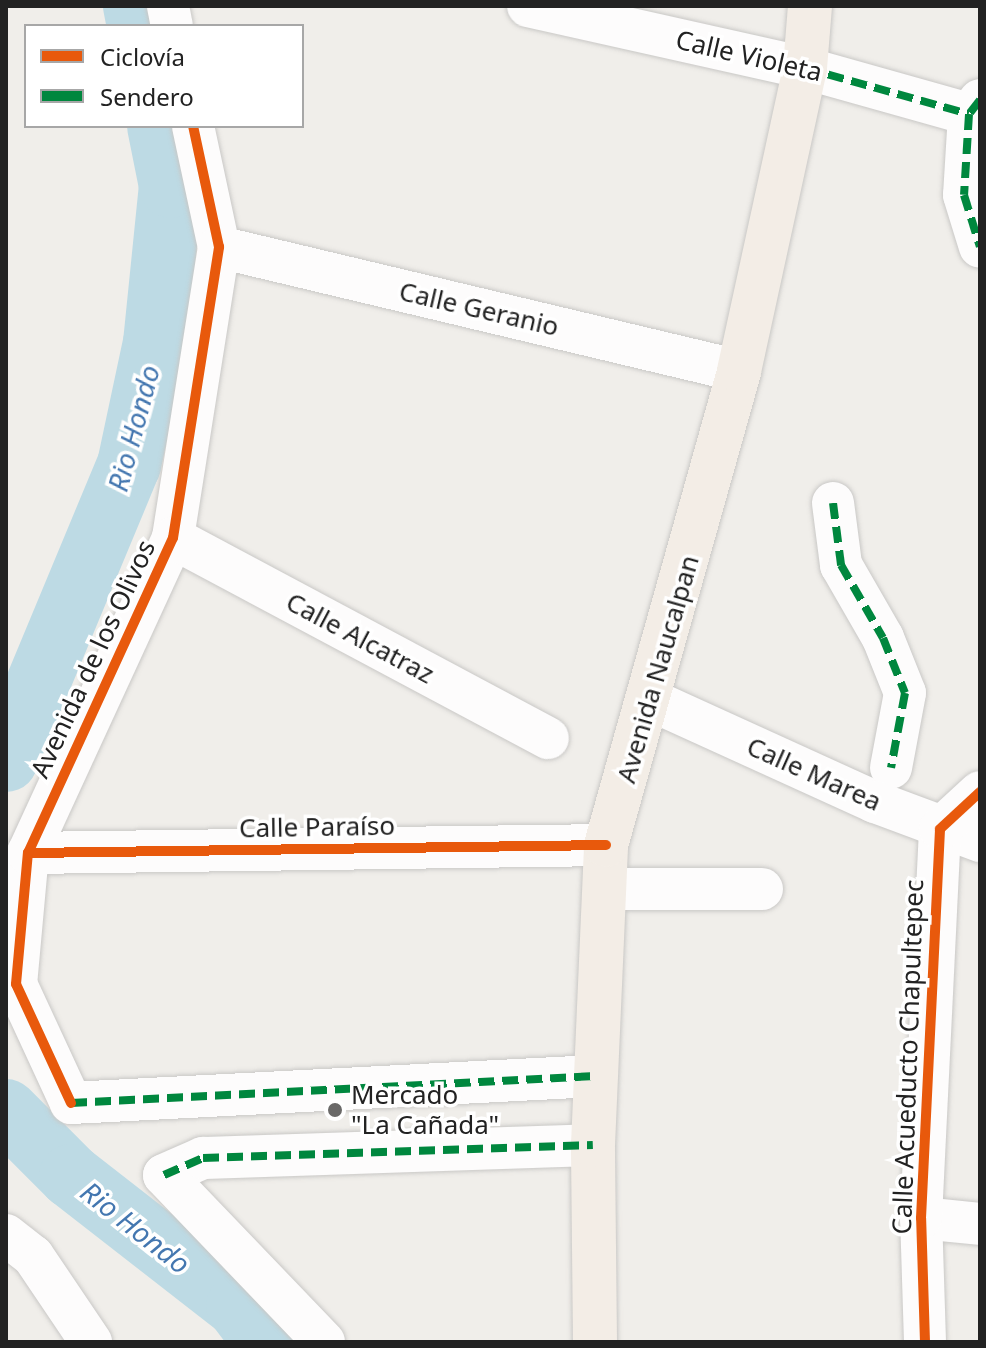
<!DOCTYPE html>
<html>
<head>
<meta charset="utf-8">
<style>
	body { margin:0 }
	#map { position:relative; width:986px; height:1348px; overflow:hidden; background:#f0eeea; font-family:"Noto Sans",sans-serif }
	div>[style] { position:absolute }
	.river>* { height:64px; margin:-32px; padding:0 32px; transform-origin:32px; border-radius:32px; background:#bddae4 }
	.roads { filter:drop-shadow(0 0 2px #c9c8c6) drop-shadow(0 0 2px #c9c8c6) }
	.minor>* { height:42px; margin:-21px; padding:0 21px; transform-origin:21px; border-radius:21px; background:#fdfcfc }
	.major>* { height:44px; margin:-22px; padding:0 22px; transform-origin:22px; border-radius:22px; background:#f3ede6 }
	.quiet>* { height:8px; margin-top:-4px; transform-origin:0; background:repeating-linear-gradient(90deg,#00873e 0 16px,transparent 0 24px) }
	.cycleway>* { height:10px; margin:-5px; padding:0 5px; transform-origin:5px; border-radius:5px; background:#e8590c }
	.dots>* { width:22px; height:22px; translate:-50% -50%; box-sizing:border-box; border:4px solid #fff; border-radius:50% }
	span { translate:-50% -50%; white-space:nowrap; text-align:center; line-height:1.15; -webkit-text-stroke:7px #fff; paint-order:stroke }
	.street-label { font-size:26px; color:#222 }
	.poi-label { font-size:26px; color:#222 }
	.left { translate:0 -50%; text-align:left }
	.water-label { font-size:28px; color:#4477b0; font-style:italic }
	.frame { position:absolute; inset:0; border:8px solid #222; pointer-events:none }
	.legend { position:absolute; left:24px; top:24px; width:280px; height:104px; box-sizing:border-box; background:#fff; border:2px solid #a7a7a7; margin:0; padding:10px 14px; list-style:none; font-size:24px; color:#222 }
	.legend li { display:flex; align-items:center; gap:16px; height:40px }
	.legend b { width:40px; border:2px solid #a7a7a7 }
</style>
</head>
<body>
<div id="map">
	<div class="river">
		<div style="left:135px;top:6px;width:20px;rotate:79deg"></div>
		<div style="left:6px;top:760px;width:320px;rotate:-67.4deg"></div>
		<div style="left:129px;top:465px;width:125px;rotate:-78deg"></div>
		<div style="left:155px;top:343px;width:158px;rotate:-84.2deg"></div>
		<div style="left:171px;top:186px;width:61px;rotate:-101.3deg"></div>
		<div style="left:6px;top:1111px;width:92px;rotate:45deg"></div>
		<div style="left:71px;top:1176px;width:212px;rotate:37.9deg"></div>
		<div style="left:238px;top:1306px;width:45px;rotate:53.1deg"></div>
	</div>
	<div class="roads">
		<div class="minor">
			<div style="left:168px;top:6px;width:20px;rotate:79deg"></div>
			<div style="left:528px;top:6px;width:284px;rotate:12.6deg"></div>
			<div style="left:805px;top:68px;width:170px;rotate:15.7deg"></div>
			<div style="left:980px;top:100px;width:18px;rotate:128deg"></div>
			<div style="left:969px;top:114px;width:81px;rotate:93.5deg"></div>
			<div style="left:964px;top:195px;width:54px;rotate:72.9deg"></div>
			<div style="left:193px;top:126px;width:124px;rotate:77.9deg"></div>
			<div style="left:219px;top:247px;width:295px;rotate:99deg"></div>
			<div style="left:173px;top:538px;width:347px;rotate:114.7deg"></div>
			<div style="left:28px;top:853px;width:132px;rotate:95.2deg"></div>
			<div style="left:16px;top:984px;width:131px;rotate:65.2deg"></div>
			<div style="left:71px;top:1103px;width:525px;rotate:-2.95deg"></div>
			<div style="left:219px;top:247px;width:535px;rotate:13.41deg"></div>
			<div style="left:833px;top:503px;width:63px;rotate:82.6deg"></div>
			<div style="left:841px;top:565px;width:84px;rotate:60.1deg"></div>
			<div style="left:883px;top:638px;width:59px;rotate:68.2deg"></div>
			<div style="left:905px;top:693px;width:76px;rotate:100.6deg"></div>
			<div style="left:173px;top:538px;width:425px;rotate:28.1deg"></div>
			<div style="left:651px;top:700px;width:246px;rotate:24.5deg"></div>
			<div style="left:875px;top:802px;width:112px;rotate:20.4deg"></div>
			<div style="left:28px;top:853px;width:578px;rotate:-0.79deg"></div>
			<div style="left:604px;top:889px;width:158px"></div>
			<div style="left:921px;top:1218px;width:59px;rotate:5.8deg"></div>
			<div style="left:6px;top:1235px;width:34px;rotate:38deg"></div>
			<div style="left:33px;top:1256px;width:104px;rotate:56deg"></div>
			<div style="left:324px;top:1342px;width:231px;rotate:-133.8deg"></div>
			<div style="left:164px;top:1175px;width:43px;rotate:-23.6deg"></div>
			<div style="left:203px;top:1158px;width:390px;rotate:-1.9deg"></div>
			<div style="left:925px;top:1342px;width:124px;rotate:-91.8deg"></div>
			<div style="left:921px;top:1218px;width:389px;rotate:-87.2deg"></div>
			<div style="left:940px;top:829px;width:54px;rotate:-42.8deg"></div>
		</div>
		<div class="major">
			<div style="left:595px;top:1342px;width:197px;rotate:-90.6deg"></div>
			<div style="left:593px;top:1145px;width:300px;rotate:-87.5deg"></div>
			<div style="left:606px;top:845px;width:492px;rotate:-74.3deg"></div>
			<div style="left:739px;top:371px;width:310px;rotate:-77.7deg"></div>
			<div style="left:805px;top:68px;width:62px;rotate:-85.4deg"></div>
		</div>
	</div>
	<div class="quiet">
		<div style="left:805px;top:68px;width:170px;rotate:15.7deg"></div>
		<div style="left:980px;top:100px;width:18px;rotate:128deg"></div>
		<div style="left:969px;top:114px;width:81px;rotate:93.5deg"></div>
		<div style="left:964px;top:195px;width:54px;rotate:72.9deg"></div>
		<div style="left:833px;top:503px;width:63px;rotate:82.6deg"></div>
		<div style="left:841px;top:565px;width:84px;rotate:60.1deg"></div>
		<div style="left:883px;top:638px;width:59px;rotate:68.2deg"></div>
		<div style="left:905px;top:693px;width:76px;rotate:100.6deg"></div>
		<div style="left:71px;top:1103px;width:525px;rotate:-2.95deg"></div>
		<div style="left:164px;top:1175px;width:43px;rotate:-23.6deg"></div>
		<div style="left:203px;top:1158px;width:390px;rotate:-1.9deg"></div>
	</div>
	<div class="cycleway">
		<div style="left:28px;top:853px;width:578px;rotate:-0.79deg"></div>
		<div style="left:71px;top:1103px;width:131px;rotate:-114.8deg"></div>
		<div style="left:16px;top:984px;width:132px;rotate:-84.8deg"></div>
		<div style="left:28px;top:853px;width:347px;rotate:-65.3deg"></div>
		<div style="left:173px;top:538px;width:295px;rotate:-81deg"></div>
		<div style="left:219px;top:247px;width:124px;rotate:-102.1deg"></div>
		<div style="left:925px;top:1342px;width:124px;rotate:-91.8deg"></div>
		<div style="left:921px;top:1218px;width:389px;rotate:-87.2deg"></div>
		<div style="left:940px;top:829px;width:54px;rotate:-42.8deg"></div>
	</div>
	<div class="dots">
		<div style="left:335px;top:1110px;background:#6a6968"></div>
	</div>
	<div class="street-label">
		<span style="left:749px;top:56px;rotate:13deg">Calle Violeta</span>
		<span style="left:479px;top:309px;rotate:13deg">Calle Geranio</span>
		<span style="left:360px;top:638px;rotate:28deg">Calle Alcatraz</span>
		<span style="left:93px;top:659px;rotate:-65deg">Avenida de los Olivos</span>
		<span style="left:658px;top:669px;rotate:-74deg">Avenida Naucalpan</span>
		<span style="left:814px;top:774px;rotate:24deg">Calle Marea</span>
		<span style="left:317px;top:827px;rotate:-1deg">Calle Paraíso</span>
		<span style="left:908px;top:1057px;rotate:-88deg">Calle Acueducto Chapultepec</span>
	</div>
	<div class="poi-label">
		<span class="left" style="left:351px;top:1110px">Mercado<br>"La Cañada"</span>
	</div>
	<div class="water-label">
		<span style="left:133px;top:428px;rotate:-75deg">Rio Hondo</span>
		<span style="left:136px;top:1227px;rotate:38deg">Rio Hondo</span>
	</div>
	<div class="frame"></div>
	<ul class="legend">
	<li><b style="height:10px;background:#e8590c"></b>Ciclovía</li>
	<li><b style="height:10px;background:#00873e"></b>Sendero</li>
	</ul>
</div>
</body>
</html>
